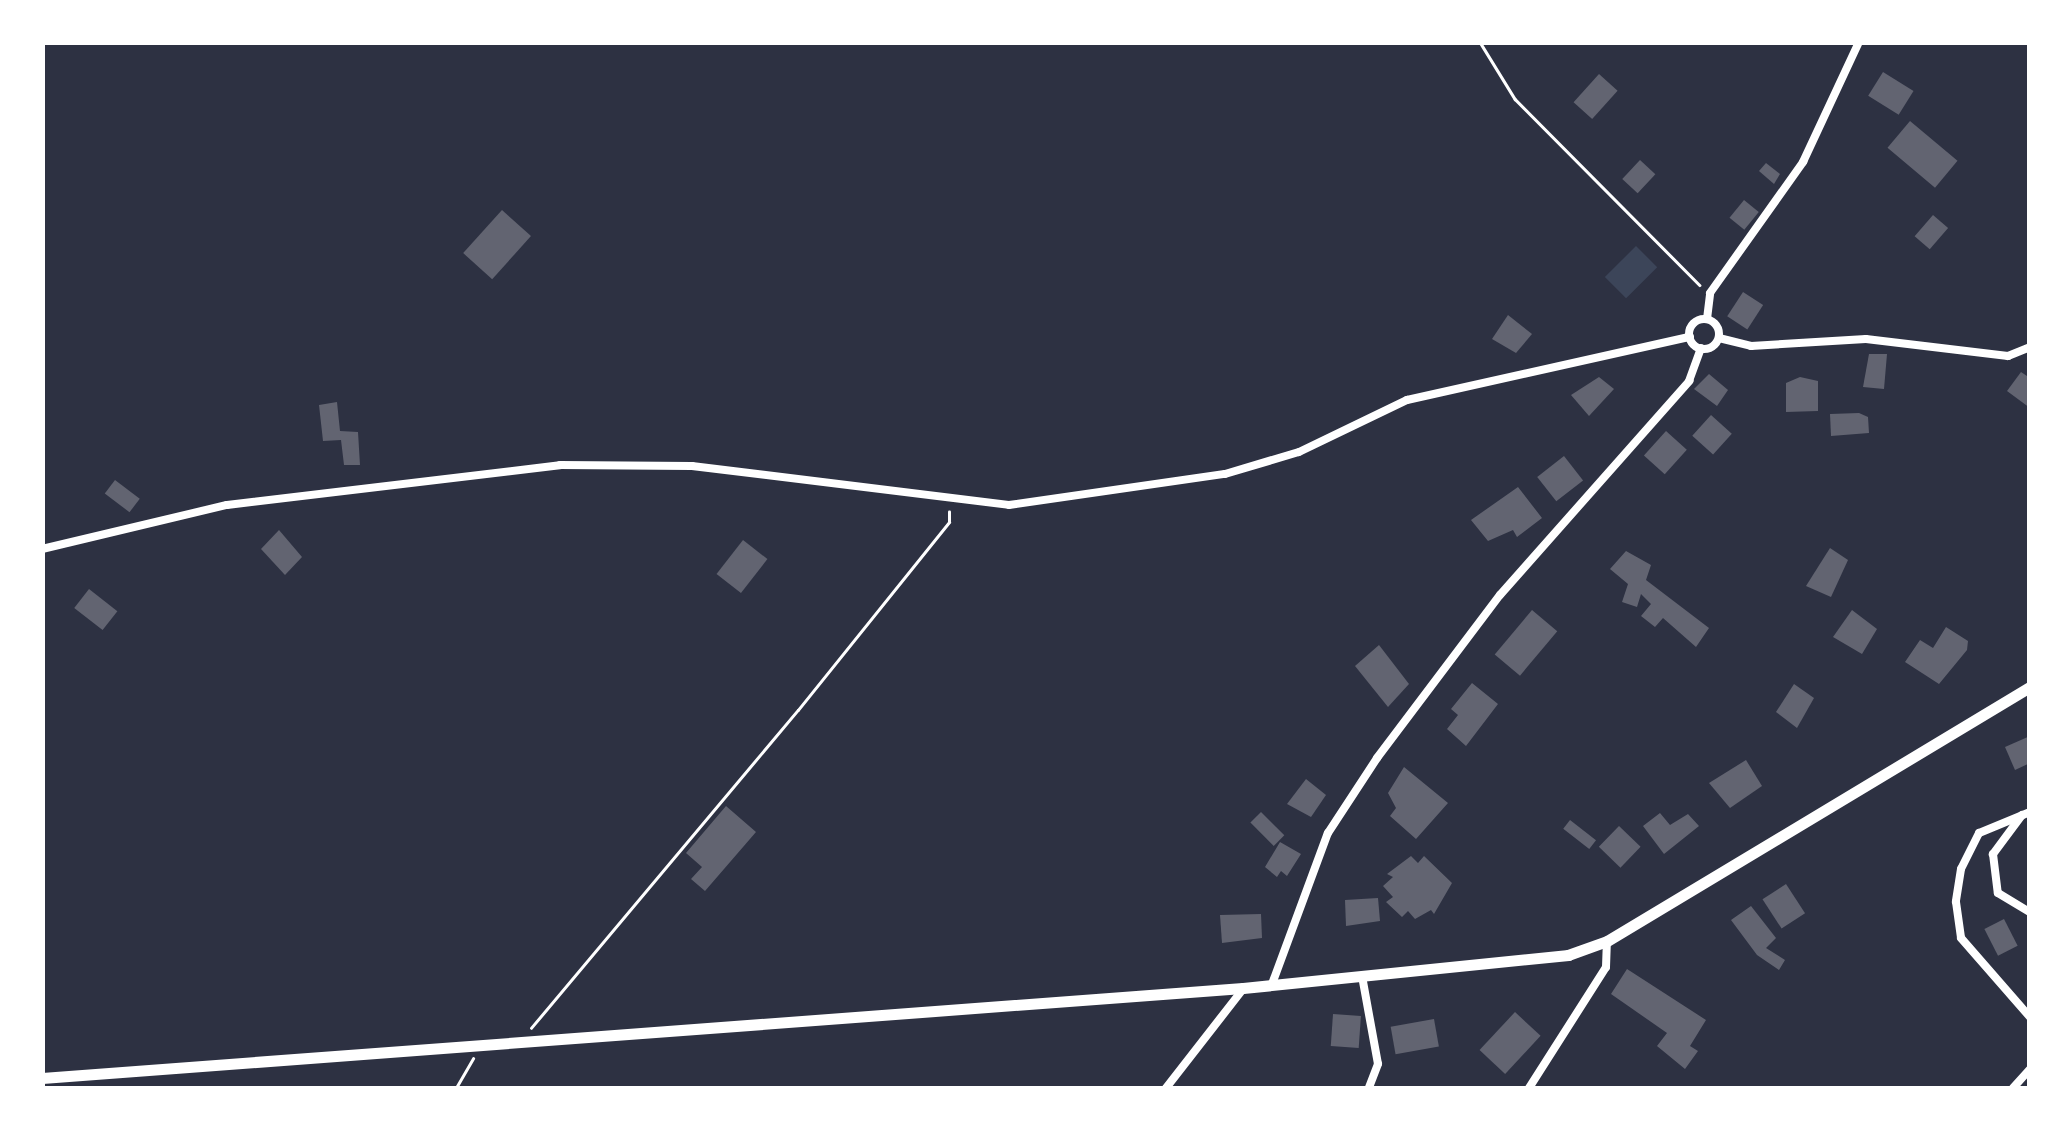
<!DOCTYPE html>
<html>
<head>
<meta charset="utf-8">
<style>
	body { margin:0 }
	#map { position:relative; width:2072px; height:1131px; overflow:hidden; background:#2d3142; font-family:"Roboto Serif",serif }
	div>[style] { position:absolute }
	.green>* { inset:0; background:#3c4559; transform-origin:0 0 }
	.building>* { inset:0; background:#626471; transform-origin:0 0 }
	.path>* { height:2.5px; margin:-1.25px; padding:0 1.25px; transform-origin:1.25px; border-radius:1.25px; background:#fff }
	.minor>* { height:8px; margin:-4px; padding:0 4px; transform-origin:4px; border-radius:4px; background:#fff }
	.minor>.ring { margin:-4px; padding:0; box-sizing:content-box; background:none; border:8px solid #fff; border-radius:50% }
	.primary>* { height:11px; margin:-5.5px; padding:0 5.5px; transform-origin:5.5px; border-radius:5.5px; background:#fff }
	span { translate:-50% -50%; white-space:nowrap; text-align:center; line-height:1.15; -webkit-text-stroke:10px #fff; paint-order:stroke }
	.frame { position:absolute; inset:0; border:45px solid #fff; pointer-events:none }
</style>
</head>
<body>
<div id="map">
	<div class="green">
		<div style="left:1636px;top:246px;width:30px;height:44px;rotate:45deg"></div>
	</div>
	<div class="building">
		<div style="left:1883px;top:72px;width:36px;height:28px;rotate:32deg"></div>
		<div style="left:1599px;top:74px;width:25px;height:38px;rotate:42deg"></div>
		<div style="left:1910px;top:121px;width:62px;height:35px;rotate:40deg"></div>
		<div style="left:1640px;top:160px;width:21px;height:26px;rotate:43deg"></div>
		<div style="clip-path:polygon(1766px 163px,1780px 174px,1774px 184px,1759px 171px)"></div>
		<div style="left:1744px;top:200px;width:19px;height:23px;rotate:39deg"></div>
		<div style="left:502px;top:210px;width:39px;height:58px;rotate:42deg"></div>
		<div style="left:1933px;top:215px;width:20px;height:28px;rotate:41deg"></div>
		<div style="left:1743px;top:292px;width:24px;height:29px;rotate:33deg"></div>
		<div style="clip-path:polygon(1508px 315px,1532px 334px,1516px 353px,1492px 339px)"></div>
		<div style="clip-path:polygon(1869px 354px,1887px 354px,1884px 389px,1863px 387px)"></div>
		<div style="clip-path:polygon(2021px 372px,2030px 378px,2030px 408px,2007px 391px)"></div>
		<div style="clip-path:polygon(1709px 374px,1728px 390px,1717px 406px,1694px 389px)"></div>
		<div style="clip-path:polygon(1599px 377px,1614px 389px,1589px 416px,1571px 395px)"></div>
		<div style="clip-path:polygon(1800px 377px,1818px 381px,1818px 411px,1786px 412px,1786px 383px)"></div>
		<div style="clip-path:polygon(337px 402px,340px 431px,358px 432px,360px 465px,344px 465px,341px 440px,323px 441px,319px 405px)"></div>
		<div style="clip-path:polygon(1859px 413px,1868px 417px,1869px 433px,1831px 436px,1830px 414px)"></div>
		<div style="left:1711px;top:415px;width:28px;height:28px;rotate:42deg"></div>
		<div style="left:1666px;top:431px;width:28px;height:33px;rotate:42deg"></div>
		<div style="left:1564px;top:456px;width:31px;height:34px;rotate:52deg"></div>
		<div style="left:115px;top:480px;width:31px;height:17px;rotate:37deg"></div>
		<div style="clip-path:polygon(1518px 487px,1542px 518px,1517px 537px,1513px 530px,1488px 541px,1471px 520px)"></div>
		<div style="clip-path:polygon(279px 530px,302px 557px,285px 575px,261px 549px)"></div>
		<div style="left:743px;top:540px;width:31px;height:43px;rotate:38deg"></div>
		<div style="clip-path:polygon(1830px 548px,1848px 560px,1831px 597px,1806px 586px)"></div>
		<div style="clip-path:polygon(1626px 551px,1651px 565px,1646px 580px,1709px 628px,1696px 647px,1663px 618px,1655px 627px,1641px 616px,1651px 604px,1641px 594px,1637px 607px,1622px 602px,1628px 584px,1610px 569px)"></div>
		<div style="left:89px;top:589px;width:36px;height:24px;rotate:38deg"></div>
		<div style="left:1532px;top:610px;width:33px;height:58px;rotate:40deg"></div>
		<div style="clip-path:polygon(1852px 610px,1877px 629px,1862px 654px,1833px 637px)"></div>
		<div style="clip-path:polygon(1946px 627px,1968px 641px,1967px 650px,1939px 684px,1905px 662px,1920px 640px,1933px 648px)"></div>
		<div style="clip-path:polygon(1379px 645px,1409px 684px,1388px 707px,1355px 666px)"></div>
		<div style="clip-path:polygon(1472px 683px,1498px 704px,1466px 746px,1447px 729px,1458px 715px,1451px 709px)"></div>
		<div style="clip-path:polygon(1794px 684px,1814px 698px,1797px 728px,1776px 712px)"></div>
		<div style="clip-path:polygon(2030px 736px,2030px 763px,2015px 770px,2005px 747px)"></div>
		<div style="clip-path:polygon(1746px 760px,1762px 786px,1730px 808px,1709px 783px)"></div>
		<div style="clip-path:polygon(1404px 767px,1448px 803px,1416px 839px,1390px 816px,1396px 808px,1388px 793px)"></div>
		<div style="clip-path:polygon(1306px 779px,1326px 795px,1311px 817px,1287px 804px)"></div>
		<div style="clip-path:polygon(726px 806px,756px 832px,705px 891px,691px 879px,702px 867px,686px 853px)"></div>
		<div style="left:1261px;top:812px;width:33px;height:15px;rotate:45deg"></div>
		<div style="clip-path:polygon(1660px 813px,1670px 825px,1688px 814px,1699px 826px,1664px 854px,1643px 826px)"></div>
		<div style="left:1570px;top:820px;width:33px;height:11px;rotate:38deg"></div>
		<div style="left:1619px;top:826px;width:30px;height:29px;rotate:44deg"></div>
		<div style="clip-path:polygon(1280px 842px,1301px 854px,1287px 876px,1281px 871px,1277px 877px,1265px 867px)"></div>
		<div style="clip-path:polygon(1411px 856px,1418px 863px,1424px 856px,1452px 883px,1434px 914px,1431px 910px,1415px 919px,1408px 911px,1402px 917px,1386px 902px,1393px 897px,1383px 886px,1393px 877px,1387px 874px)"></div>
		<div style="left:1786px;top:884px;width:35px;height:28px;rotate:57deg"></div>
		<div style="clip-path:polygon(1378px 898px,1380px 921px,1346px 926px,1345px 900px)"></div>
		<div style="clip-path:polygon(1751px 906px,1776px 938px,1766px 948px,1785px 960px,1779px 970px,1757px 955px,1731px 920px)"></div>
		<div style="clip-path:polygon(1261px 914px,1262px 938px,1222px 943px,1220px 915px)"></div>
		<div style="left:2004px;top:919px;width:30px;height:22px;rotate:63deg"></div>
		<div style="clip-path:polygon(1627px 969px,1706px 1020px,1690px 1046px,1698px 1051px,1685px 1069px,1657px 1046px,1667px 1033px,1611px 994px)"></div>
		<div style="left:1515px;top:1012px;width:35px;height:52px;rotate:43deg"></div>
		<div style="left:1333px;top:1014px;width:28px;height:32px;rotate:4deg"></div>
		<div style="left:1434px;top:1019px;width:28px;height:44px;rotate:80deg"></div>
	</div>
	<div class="path">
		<div style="left:1480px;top:42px;width:67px;rotate:58.4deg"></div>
		<div style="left:1515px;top:99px;width:262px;rotate:45.2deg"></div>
		<div style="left:531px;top:1028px;width:415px;rotate:-50deg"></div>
		<div style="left:798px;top:710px;width:241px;rotate:-51.2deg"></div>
		<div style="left:949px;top:522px;width:10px;rotate:-90deg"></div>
		<div style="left:456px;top:1088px;width:34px;rotate:-60deg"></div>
	</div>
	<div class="minor">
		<div style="left:1707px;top:319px;width:26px;rotate:-83deg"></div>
		<div style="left:1710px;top:293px;width:161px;rotate:-54.6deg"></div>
		<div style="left:1803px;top:162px;width:132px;rotate:-65deg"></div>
		<div class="ring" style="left:1689px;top:319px;width:22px;height:22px"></div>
		<div style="left:1719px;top:338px;width:33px;rotate:14deg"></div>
		<div style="left:1751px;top:346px;width:115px;rotate:-3.5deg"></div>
		<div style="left:1866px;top:339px;width:143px;rotate:6.8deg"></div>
		<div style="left:2008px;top:356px;width:24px;rotate:-22deg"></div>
		<div style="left:42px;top:549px;width:190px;rotate:-13.4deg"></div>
		<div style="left:227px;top:505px;width:335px;rotate:-6.8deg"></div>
		<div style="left:560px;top:465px;width:132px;rotate:0.4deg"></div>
		<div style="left:692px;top:466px;width:319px;rotate:7deg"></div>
		<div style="left:1009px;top:505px;width:218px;rotate:-8.2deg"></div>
		<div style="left:1225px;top:474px;width:77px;rotate:-16.6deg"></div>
		<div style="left:1299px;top:452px;width:120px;rotate:-25.7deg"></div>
		<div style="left:1407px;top:400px;width:290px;rotate:-12.6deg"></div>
		<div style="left:2030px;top:812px;width:55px;rotate:157.6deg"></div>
		<div style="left:1979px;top:833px;width:40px;rotate:116.6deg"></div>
		<div style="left:1961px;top:869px;width:33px;rotate:99deg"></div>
		<div style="left:1956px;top:902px;width:36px;rotate:82deg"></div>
		<div style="left:1961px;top:938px;width:105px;rotate:48.9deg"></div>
		<div style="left:2022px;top:815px;width:49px;rotate:126.6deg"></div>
		<div style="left:1993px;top:854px;width:39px;rotate:83deg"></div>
		<div style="left:1998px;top:893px;width:37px;rotate:31deg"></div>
		<div style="left:1362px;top:976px;width:89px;rotate:79.7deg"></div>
		<div style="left:1378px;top:1064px;width:26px;rotate:111deg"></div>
		<div style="left:1272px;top:984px;width:161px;rotate:-69.7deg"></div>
		<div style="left:1328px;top:833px;width:90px;rotate:-56.8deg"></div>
		<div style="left:1377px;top:758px;width:204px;rotate:-53deg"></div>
		<div style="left:1500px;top:595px;width:286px;rotate:-48.5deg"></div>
		<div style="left:1689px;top:381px;width:35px;rotate:-70deg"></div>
		<div style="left:1166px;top:1088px;width:125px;rotate:-52.1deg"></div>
		<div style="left:1529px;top:1088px;width:143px;rotate:-57.5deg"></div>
		<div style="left:1606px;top:967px;width:26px;rotate:-88deg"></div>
		<div style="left:2013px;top:1088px;width:25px;rotate:-48deg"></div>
	</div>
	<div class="primary">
		<div style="left:42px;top:1078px;width:1204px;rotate:-4.29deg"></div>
		<div style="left:1243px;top:988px;width:327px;rotate:-5.8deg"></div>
		<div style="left:1568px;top:955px;width:41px;rotate:-19.7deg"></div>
		<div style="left:1607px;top:941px;width:493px;rotate:-31deg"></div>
	</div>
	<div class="frame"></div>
</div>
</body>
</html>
